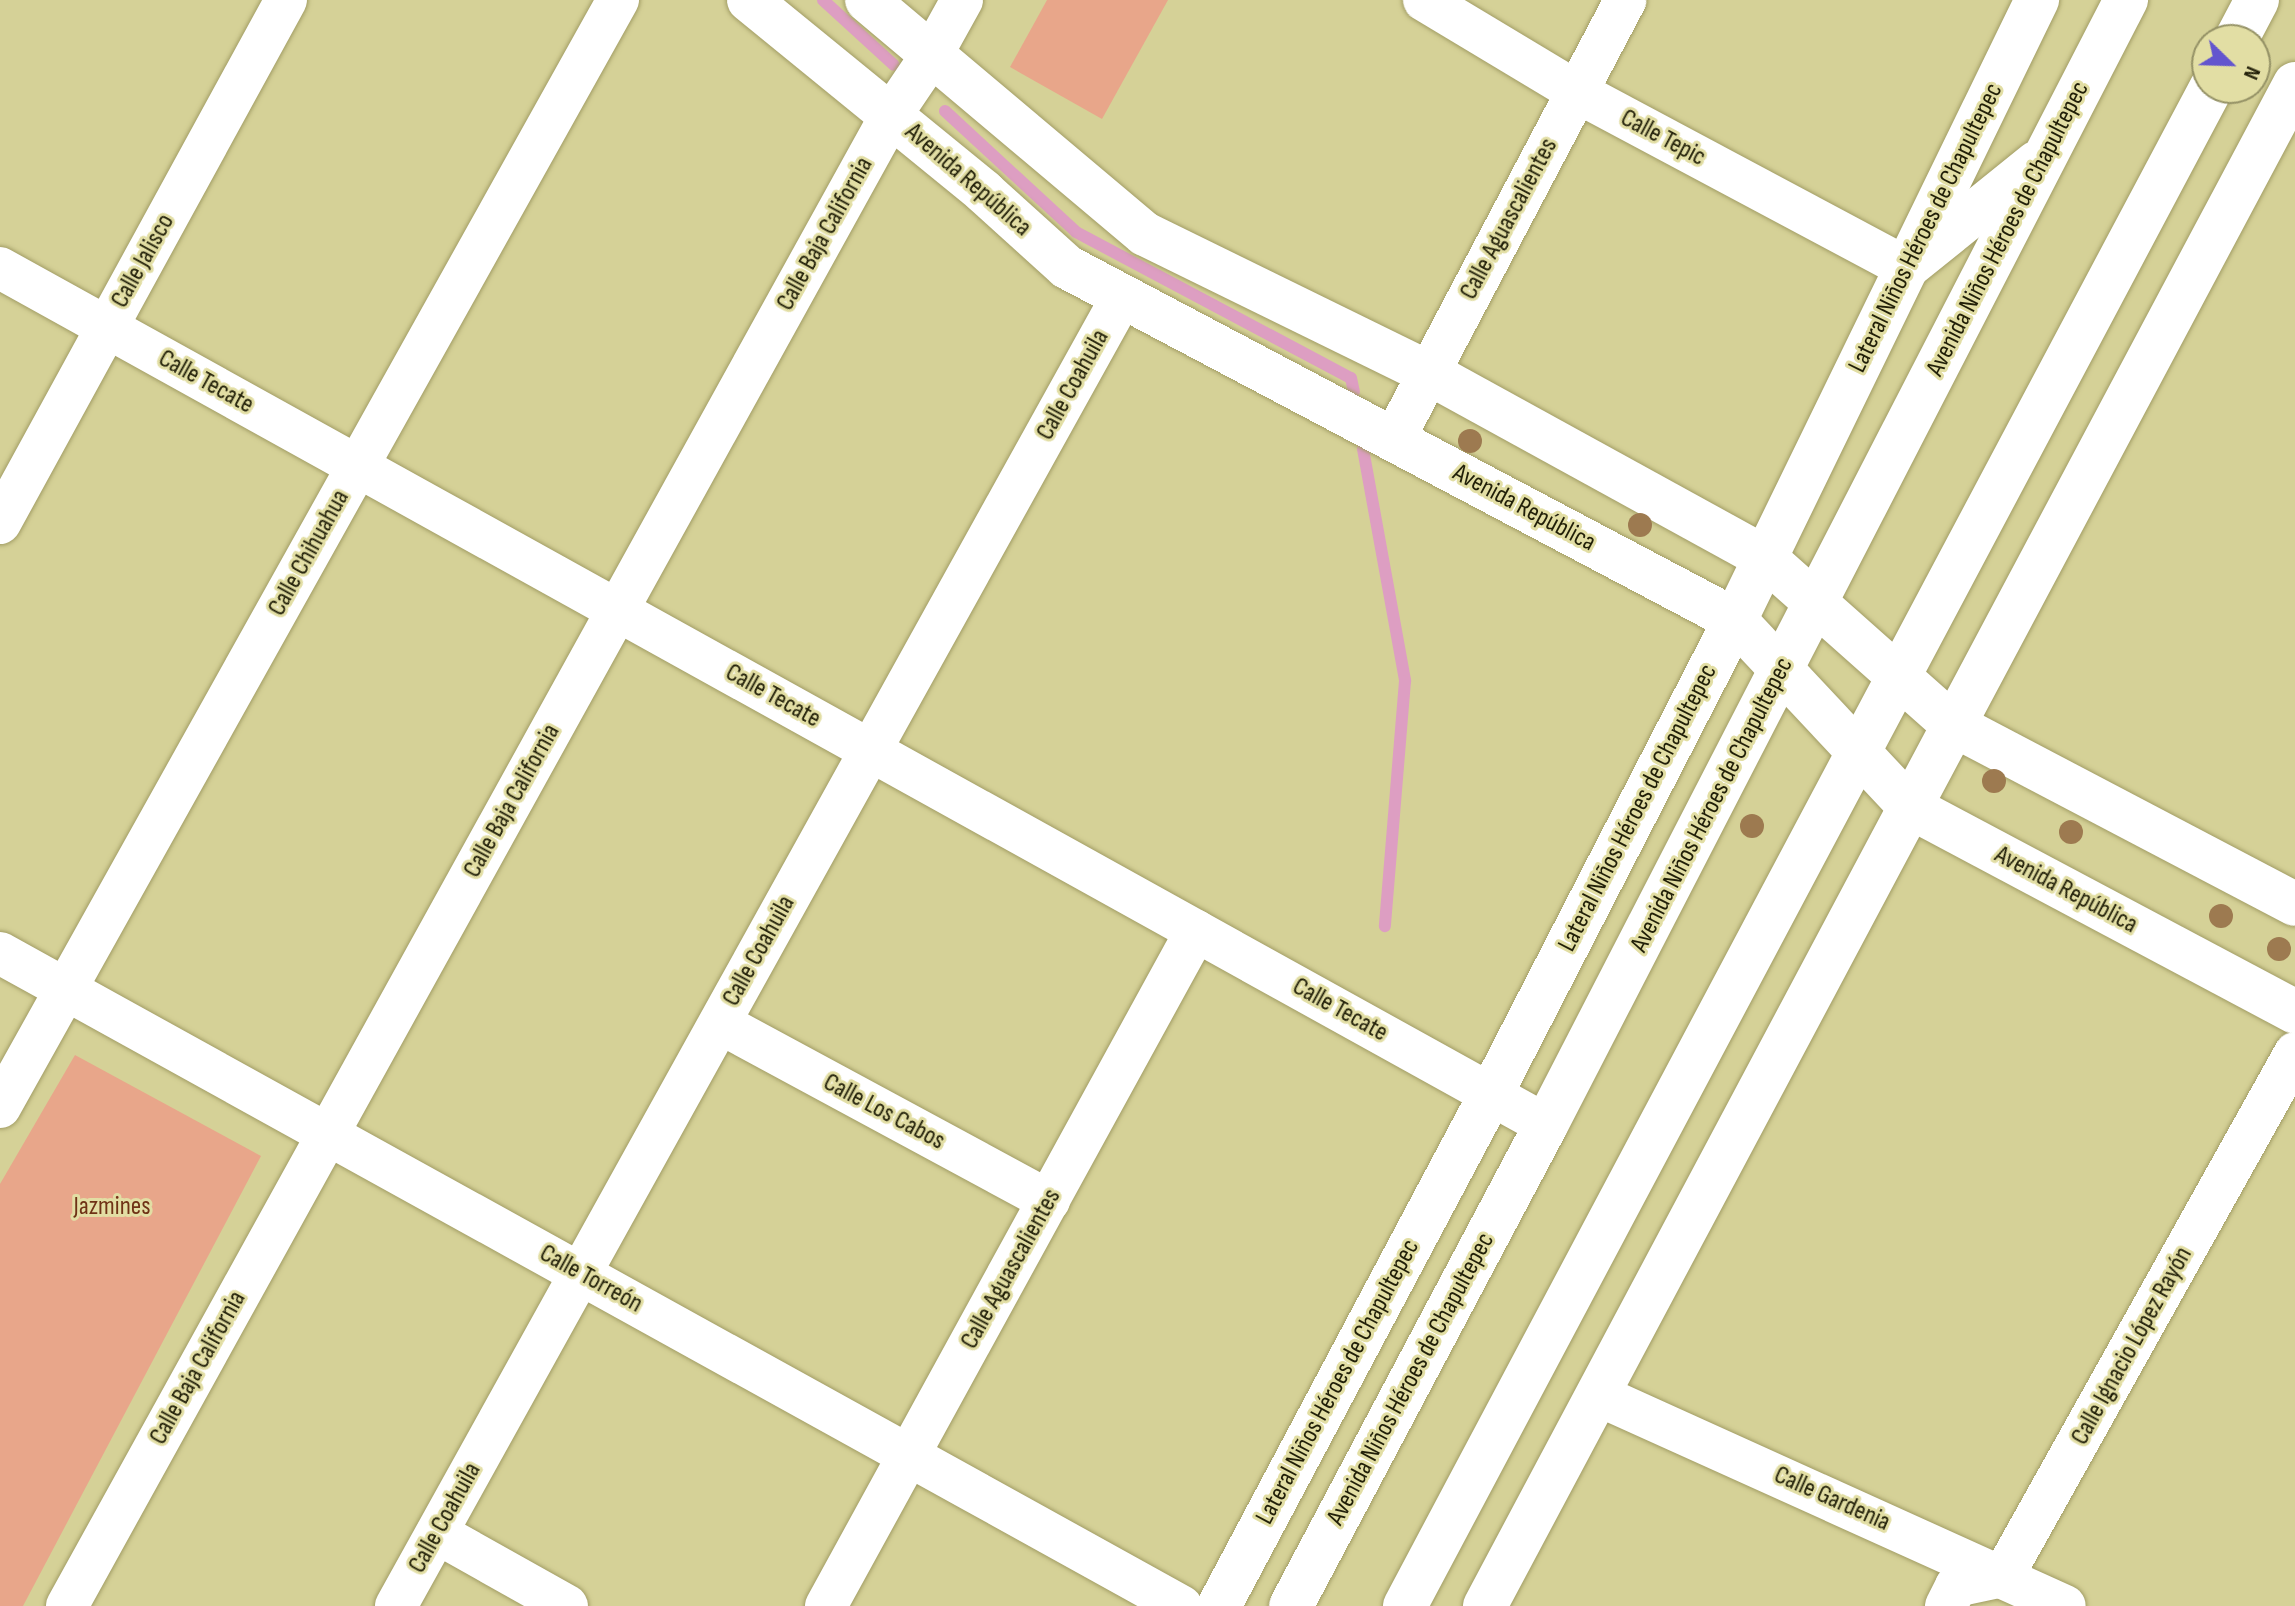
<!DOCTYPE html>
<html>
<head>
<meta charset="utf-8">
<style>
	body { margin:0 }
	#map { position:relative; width:2295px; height:1606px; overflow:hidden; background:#d5d197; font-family:"Sofia Sans Condensed",sans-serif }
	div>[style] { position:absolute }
	.green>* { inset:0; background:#e8a68a }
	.stream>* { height:12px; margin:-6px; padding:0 6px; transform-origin:6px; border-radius:6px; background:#dd9ec2 }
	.roads { filter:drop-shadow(0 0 2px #a29d65) drop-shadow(0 0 2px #a29d65) }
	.minor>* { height:42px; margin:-21px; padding:0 21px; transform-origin:21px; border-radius:21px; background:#fff }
	.tertiary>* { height:44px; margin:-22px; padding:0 22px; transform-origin:22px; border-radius:22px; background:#fff }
	.secondary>* { height:44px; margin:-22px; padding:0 22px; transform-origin:22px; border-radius:22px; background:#fff }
	.trees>* { width:24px; height:24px; margin:-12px; border-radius:50%; background:#9d7a50 }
	span { translate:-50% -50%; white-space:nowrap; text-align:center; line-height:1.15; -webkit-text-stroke:6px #e2dea4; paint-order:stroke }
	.street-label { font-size:26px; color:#211f08 }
	.park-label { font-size:26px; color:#6f3216 }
	.north { position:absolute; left:2191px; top:24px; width:80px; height:80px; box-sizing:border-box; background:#e2dea4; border:2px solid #959266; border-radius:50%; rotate:113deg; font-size:22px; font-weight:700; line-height:32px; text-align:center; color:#211f08 }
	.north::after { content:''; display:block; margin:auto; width:28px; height:36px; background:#6355ce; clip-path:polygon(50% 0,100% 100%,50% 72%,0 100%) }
</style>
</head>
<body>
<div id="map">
	<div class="green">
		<div style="clip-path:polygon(1047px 0,1168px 0,1102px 119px,1010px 67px)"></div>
		<div style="clip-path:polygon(75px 1055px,261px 1156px,23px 1606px,0 1606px,0 1184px)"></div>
	</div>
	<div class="stream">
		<div style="left:823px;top:0;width:96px;rotate:42.5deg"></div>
		<div style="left:945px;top:111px;width:178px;rotate:42.7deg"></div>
		<div style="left:1076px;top:232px;width:311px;rotate:28deg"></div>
		<div style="left:1351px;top:378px;width:14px;rotate:78deg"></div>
		<div style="left:1363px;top:449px;width:236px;rotate:79.7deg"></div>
		<div style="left:1405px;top:681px;width:246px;rotate:94.7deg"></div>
	</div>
	<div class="roads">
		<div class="minor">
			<div style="left:1424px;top:0;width:179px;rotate:31deg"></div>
			<div style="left:1577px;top:92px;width:373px;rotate:28.1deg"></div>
			<div style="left:0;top:268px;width:1768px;rotate:29deg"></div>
			<div style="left:1394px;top:439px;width:496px;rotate:-62.2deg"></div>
			<div style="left:0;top:523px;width:596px;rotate:-61.33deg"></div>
			<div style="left:0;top:953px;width:1350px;rotate:28.94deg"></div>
			<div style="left:720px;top:1023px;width:374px;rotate:28.4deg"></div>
			<div style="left:0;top:1107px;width:1268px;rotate:-60.83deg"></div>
			<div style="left:1598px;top:1395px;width:512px;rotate:24.31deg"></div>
			<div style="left:437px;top:1533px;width:149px;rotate:29.3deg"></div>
			<div style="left:67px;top:1606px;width:1704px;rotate:-61.07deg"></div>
			<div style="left:891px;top:115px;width:71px;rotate:-55.9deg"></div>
			<div style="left:931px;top:56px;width:64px;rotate:-61deg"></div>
			<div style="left:396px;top:1606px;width:1497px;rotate:-60.99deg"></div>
			<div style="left:826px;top:1606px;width:770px;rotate:-61.27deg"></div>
			<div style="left:1946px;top:1606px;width:22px;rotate:-63deg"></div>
			<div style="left:1956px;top:1586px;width:48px;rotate:-12deg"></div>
			<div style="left:2003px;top:1576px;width:599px;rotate:-60.82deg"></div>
		</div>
		<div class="tertiary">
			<div style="left:749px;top:0;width:303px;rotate:39.2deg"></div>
			<div style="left:984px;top:192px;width:112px;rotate:42.1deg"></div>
			<div style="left:1067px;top:267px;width:756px;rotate:27.85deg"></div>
			<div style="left:1735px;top:620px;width:256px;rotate:46.9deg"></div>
			<div style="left:1910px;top:807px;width:436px;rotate:28deg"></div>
			<div style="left:867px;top:0;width:363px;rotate:40.1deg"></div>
			<div style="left:1145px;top:234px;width:316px;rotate:26.1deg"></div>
			<div style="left:1429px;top:373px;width:384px;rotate:28.8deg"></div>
			<div style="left:1765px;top:558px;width:250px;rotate:41.6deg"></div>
			<div style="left:1952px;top:724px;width:387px;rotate:27.7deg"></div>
			<div style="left:1219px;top:1606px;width:580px;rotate:-62.02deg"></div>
			<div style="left:1491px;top:1094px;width:533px;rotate:-62.76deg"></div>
			<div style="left:1735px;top:620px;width:690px;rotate:-64.03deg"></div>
			<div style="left:1485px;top:1606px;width:1724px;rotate:-61.98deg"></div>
		</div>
		<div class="secondary">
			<div style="left:2236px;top:40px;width:45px;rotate:-62.3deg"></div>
			<div style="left:1906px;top:268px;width:167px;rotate:-38.9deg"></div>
			<div style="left:1291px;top:1606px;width:544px;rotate:-62.07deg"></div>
			<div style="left:1546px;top:1125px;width:1266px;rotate:-62.73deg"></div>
			<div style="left:1405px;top:1606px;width:1719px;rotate:-62.03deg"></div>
		</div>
	</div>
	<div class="trees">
		<div style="left:1470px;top:441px"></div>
		<div style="left:1640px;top:525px"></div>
		<div style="left:1994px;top:781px"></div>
		<div style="left:1752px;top:826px"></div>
		<div style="left:2071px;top:832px"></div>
		<div style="left:2221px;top:916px"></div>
		<div style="left:2279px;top:949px"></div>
	</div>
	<div class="street-label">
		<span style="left:1663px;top:138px;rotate:28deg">Calle Tepic</span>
		<span style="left:968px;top:180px;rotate:41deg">Avenida República</span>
		<span style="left:1509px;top:219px;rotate:-62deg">Calle Aguascalientes</span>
		<span style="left:1926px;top:228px;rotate:-64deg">Lateral Niños Héroes de Chapultepec</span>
		<span style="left:2008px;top:229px;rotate:-63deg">Avenida Niños Héroes de Chapultepec</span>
		<span style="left:825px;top:234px;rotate:-61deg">Calle Baja California</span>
		<span style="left:143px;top:261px;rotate:-61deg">Calle Jalisco</span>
		<span style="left:206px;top:382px;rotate:29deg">Calle Tecate</span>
		<span style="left:1073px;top:385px;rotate:-61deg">Calle Coahuila</span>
		<span style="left:1524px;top:508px;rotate:28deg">Avenida República</span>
		<span style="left:309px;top:553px;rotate:-61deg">Calle Chihuahua</span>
		<span style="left:773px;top:696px;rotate:29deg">Calle Tecate</span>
		<span style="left:512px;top:801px;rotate:-61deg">Calle Baja California</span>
		<span style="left:1712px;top:805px;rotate:-63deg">Avenida Niños Héroes de Chapultepec</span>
		<span style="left:1638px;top:808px;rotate:-63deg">Lateral Niños Héroes de Chapultepec</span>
		<span style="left:2066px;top:890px;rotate:28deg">Avenida República</span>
		<span style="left:759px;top:951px;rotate:-61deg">Calle Coahuila</span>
		<span style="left:1340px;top:1010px;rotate:29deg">Calle Tecate</span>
		<span style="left:884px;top:1112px;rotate:28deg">Calle Los Cabos</span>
		<span style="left:1011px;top:1269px;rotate:-61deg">Calle Aguascalientes</span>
		<span style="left:591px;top:1279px;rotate:29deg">Calle Torreón</span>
		<span style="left:2132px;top:1346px;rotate:-61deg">Calle Ignacio López Rayón</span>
		<span style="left:198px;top:1368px;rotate:-61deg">Calle Baja California</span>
		<span style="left:1411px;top:1379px;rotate:-62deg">Avenida Niños Héroes de Chapultepec</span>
		<span style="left:1338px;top:1382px;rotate:-62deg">Lateral Niños Héroes de Chapultepec</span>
		<span style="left:1832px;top:1499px;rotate:24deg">Calle Gardenia</span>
		<span style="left:445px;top:1518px;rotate:-61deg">Calle Coahuila</span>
	</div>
	<div class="park-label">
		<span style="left:112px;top:1207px">Jazmines</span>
	</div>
	<div class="north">N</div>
</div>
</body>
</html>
